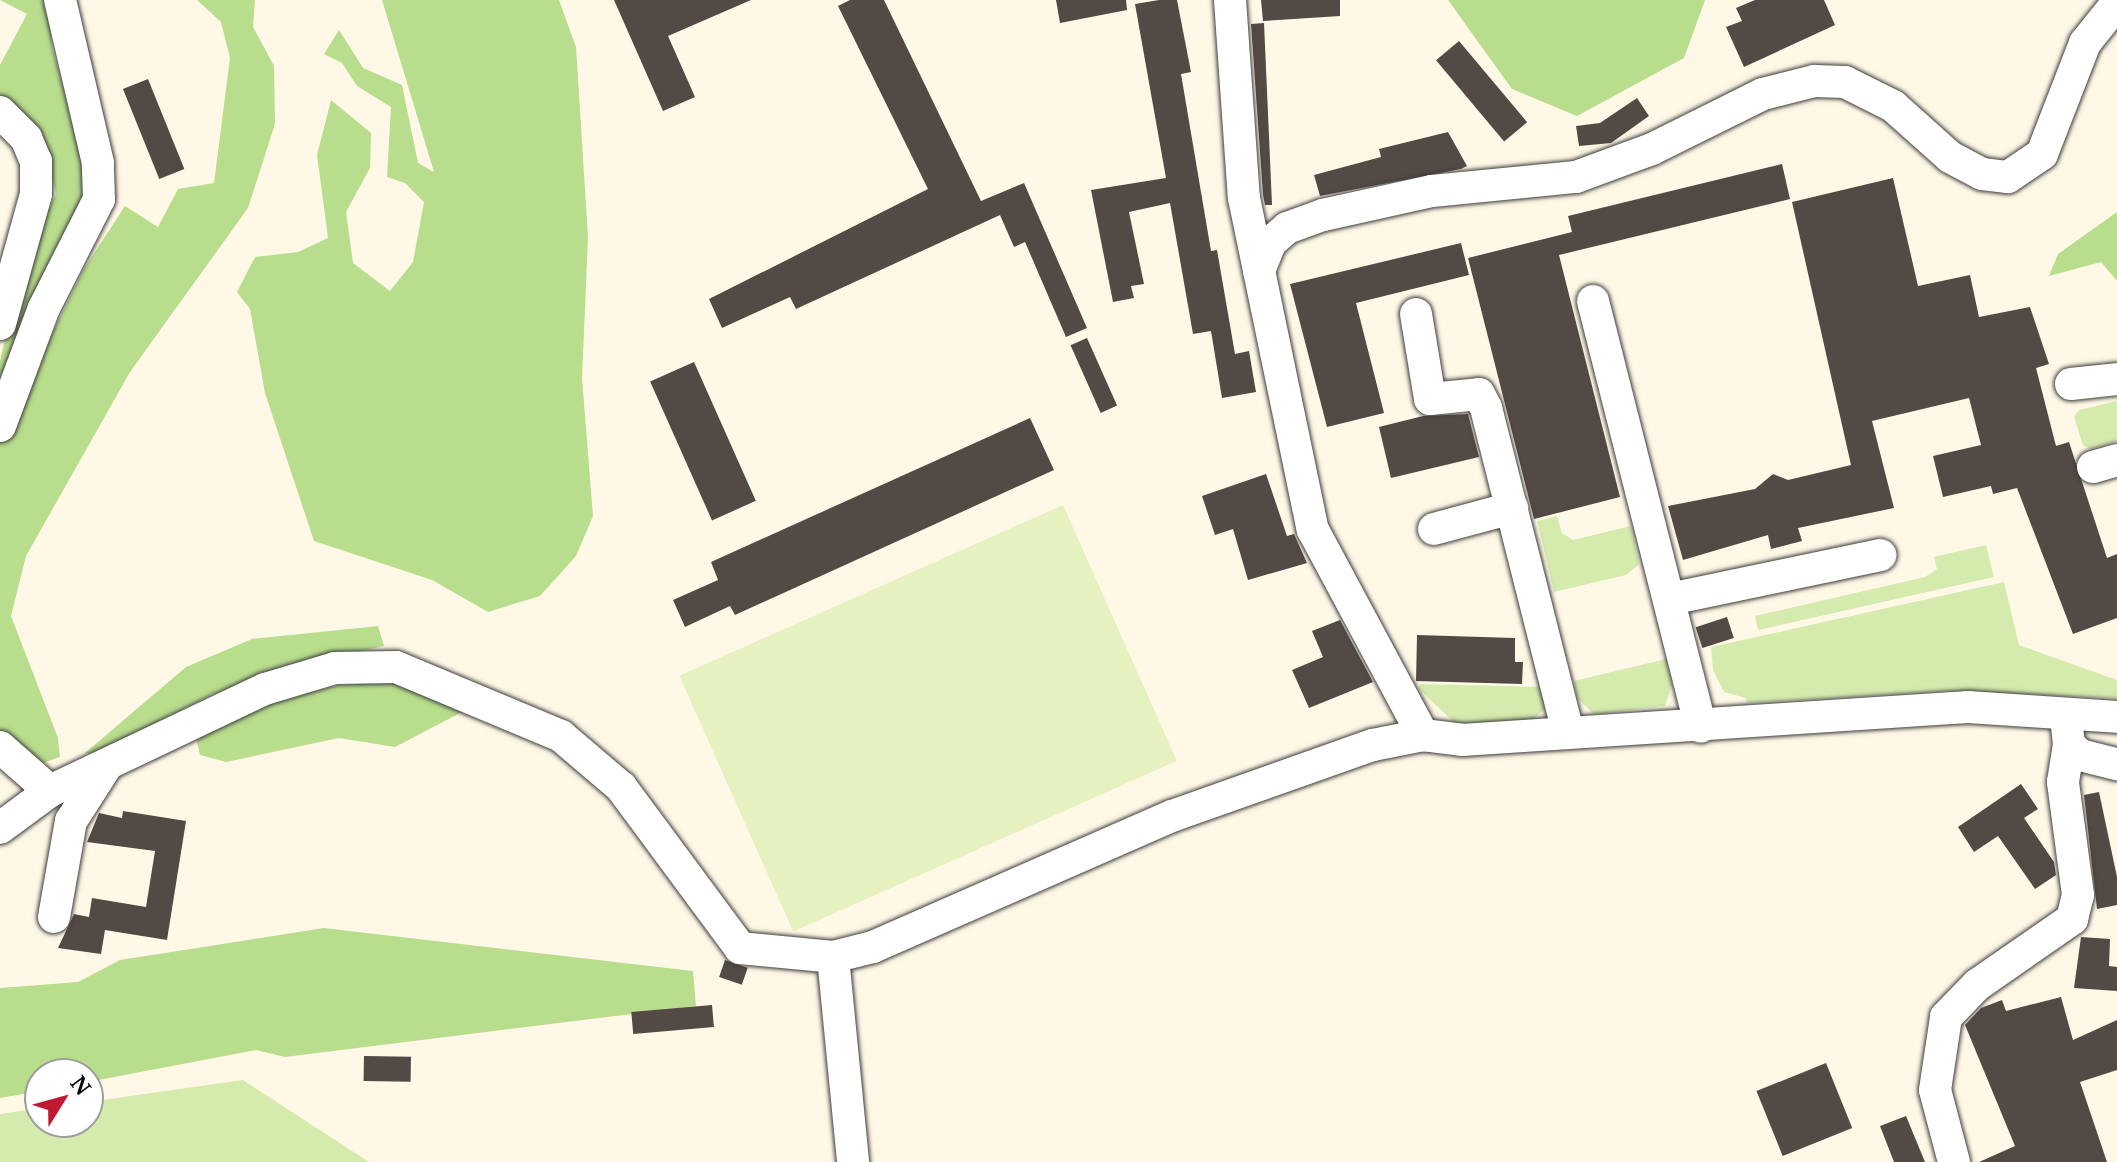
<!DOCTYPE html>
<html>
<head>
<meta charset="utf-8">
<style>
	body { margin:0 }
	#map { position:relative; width:2117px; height:1162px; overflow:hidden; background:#fff8e6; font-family:"Noto Serif",serif }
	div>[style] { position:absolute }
	.green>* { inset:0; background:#d4ebad }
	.forest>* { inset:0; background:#b8dd8c }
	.pitch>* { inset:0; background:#e5f2c0; transform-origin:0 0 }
	.building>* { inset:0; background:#534945; transform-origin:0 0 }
	.roads { filter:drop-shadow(0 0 2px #3c3c3c) drop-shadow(0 0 2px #3c3c3c) }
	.minor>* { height:32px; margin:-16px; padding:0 16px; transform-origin:16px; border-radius:16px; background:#fff }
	span { translate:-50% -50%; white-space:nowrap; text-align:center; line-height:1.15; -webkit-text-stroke:8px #fff; paint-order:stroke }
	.north { position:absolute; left:24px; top:1058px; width:80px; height:80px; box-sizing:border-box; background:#fff; border:2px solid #9d9d9d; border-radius:50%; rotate:53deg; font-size:22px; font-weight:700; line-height:32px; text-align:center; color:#090909 }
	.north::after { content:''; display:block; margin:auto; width:28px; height:36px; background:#c21932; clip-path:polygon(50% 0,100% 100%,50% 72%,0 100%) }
</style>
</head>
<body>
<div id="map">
	<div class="green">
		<div style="clip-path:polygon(2117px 401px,2117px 441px,2091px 449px,2083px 445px,2074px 417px,2079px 410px)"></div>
		<div style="clip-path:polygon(1557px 516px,1562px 533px,1573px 540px,1631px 526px,1639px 564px,1626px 575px,1554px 592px,1537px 521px)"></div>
		<div style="clip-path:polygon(1986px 545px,1994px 577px,1758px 630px,1755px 616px,1925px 577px,1937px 569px,1934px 557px)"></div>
		<div style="clip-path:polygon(2004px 582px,2019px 645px,2117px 680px,2117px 698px,1947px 691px,1747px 703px,1746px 698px,1724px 692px,1713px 670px,1711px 647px)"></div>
		<div style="clip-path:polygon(1666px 659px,1672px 684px,1665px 706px,1594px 714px,1577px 698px,1574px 681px)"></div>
		<div style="clip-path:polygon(1420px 684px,1543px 687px,1547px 708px,1531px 720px,1456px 724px,1419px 689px)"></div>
		<div style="clip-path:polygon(243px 1080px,369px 1162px,0 1162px,0 1114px,40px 1108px,40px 1122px,88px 1122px,88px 1102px)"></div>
	</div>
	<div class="forest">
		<div style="clip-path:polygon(0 0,48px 0,52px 47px,90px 184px,0 396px,0 361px,19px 276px,56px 194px,45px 151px,0 94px,0 65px,27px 14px)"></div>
		<div style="clip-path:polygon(197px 0,255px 0,253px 27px,274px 66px,275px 124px,248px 208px,130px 372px,26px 556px,11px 616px,58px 738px,60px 757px,43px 763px,0 733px,0 440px,84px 269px,125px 206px,158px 227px,178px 189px,214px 183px,230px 58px,221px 22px)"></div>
		<div style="clip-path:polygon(382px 0,559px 0,576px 47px,588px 238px,582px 378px,593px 516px,576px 556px,540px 596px,488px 612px,432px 580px,314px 541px,265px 393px,250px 309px,237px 292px,255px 257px,298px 252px,328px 238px,317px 155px,331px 100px,371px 133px,370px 168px,346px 212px,353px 263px,390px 291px,413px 262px,424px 202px,405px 183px,387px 177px,391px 107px,357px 86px,342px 63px,324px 54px,339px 30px,363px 68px,402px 85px,418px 163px,434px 172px)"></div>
		<div style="clip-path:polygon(1448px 0,1705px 0,1684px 58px,1577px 116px,1512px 89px)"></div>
		<div style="clip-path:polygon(2117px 212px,2117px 281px,2101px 262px,2049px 276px,2058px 254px)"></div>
		<div style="clip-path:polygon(378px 626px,384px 646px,297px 665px,213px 694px,96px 754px,85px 753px,186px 667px,252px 639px)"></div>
		<div style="clip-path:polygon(395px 682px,464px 711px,395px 747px,339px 738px,226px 762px,200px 755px,196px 737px,274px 701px,340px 685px)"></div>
		<div style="clip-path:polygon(324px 928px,693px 971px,696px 1006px,285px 1057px,256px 1050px,88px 1082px,88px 1074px,40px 1074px,40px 1091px,0 1098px,0 988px,78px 982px,120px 960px)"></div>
	</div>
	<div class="pitch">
		<div style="left:1063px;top:505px;width:280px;height:420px;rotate:66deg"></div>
	</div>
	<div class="building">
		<div style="clip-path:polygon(614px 0,751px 0,668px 36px,695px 97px,663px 111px)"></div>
		<div style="clip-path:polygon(850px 0,884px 0,981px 201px,1024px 183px,1087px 328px,1066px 337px,1025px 242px,1014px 247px,1000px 215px,796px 309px,790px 297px,722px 328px,709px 299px,928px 189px,838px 6px)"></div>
		<div style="clip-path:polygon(1056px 0,1126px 0,1127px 10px,1060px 23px)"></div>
		<div style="clip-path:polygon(1159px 0,1177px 0,1191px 72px,1181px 74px,1211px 251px,1217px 250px,1235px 354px,1249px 351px,1256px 392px,1222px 398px,1211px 331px,1193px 334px,1170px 203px,1129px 212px,1144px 284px,1131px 286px,1134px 298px,1113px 302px,1091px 190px,1166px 178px,1135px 4px)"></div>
		<div style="clip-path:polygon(1261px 0,1340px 0,1340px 16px,1263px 21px)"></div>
		<div style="clip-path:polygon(1755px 0,1824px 0,1835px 25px,1744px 67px,1726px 27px,1742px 21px,1736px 8px)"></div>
		<div style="clip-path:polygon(1264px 23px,1267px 91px,1272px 205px,1265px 205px,1263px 195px,1251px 24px)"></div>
		<div style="left:1459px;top:41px;width:106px;height:30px;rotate:50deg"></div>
		<div style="left:148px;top:79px;width:97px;height:27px;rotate:68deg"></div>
		<div style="clip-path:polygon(1637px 98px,1649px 116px,1611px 143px,1579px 146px,1576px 126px,1600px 123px)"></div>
		<div style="clip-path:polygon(1448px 132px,1467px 166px,1461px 169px,1320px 196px,1314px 175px,1381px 157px,1379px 149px)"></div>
		<div style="clip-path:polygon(1782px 164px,1790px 199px,1559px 255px,1620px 497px,1534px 519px,1468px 258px,1572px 232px,1568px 216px)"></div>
		<div style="clip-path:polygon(1893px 178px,1918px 286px,1970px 275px,1979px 317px,2030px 307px,2049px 364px,2036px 368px,2056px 446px,2069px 442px,2107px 558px,2117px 554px,2117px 618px,2073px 634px,2017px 488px,1993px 494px,1991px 486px,1943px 497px,1933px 456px,1981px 445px,1969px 398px,1872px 421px,1894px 508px,1798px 528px,1802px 541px,1771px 549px,1768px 535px,1683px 560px,1668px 506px,1755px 489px,1773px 474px,1788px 480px,1851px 465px,1792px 202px)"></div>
		<div style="clip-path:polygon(1461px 243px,1469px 275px,1356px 303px,1384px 413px,1327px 427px,1290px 284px)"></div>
		<div style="left:1087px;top:338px;width:74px;height:18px;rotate:66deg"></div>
		<div style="left:694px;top:362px;width:152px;height:48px;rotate:66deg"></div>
		<div style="clip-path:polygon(1468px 414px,1479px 457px,1391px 478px,1379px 427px,1423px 416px)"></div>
		<div style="clip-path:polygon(1030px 418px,1054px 470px,735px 615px,730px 606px,685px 627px,673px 600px,718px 580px,711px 562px)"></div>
		<div style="clip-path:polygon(1266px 474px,1287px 536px,1294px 534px,1307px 563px,1248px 580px,1233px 529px,1215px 535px,1202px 496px)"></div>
		<div style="left:1727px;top:617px;width:22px;height:33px;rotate:72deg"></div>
		<div style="clip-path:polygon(1340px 620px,1373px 682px,1309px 708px,1292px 670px,1323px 657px,1312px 631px)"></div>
		<div style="clip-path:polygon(1417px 635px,1515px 638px,1515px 662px,1523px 662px,1522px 684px,1416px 681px)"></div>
		<div style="clip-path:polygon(2021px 784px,2038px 809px,2024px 818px,2054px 862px,2056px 875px,2035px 889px,1998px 836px,1974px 852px,1958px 827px)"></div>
		<div style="clip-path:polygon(2099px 792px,2117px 877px,2117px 905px,2097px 909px,2084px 795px)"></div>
		<div style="clip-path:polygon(123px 811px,186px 821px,167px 940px,105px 930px,101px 954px,58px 948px,74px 914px,89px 917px,92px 898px,146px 907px,155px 851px,87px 842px,99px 813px,122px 818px)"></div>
		<div style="clip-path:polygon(2081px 937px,2110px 939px,2109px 966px,2117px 967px,2117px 991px,2074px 988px)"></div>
		<div style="left:725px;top:960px;width:24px;height:18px;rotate:19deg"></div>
		<div style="clip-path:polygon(2061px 997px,2073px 1040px,2117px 1020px,2117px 1070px,2080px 1082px,2107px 1162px,1979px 1162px,2015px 1146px,1965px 1025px,1981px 1008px,2002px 1000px,2006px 1011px)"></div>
		<div style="left:712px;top:1005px;width:22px;height:81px;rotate:85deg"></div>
		<div style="left:364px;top:1056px;width:47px;height:25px;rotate:1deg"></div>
		<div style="left:1826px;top:1063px;width:70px;height:75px;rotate:68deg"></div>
		<div style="clip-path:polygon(1906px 1116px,1925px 1162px,1894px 1162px,1880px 1126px)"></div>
	</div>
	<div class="roads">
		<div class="minor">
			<div style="left:1230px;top:0;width:198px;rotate:86deg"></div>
			<div style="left:1244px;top:198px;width:339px;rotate:78.3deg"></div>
			<div style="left:1313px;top:530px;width:233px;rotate:61.8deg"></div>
			<div style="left:0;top:112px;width:37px;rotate:45deg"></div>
			<div style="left:26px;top:138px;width:25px;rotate:67deg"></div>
			<div style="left:36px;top:161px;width:33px;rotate:90deg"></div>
			<div style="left:36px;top:194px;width:135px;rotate:105.5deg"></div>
			<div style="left:1259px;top:271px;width:31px;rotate:-68deg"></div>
			<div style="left:1271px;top:242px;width:21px;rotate:-41deg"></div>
			<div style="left:1287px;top:228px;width:38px;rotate:-20deg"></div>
			<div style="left:1323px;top:215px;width:112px;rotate:-12.4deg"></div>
			<div style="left:1432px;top:191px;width:145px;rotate:-5.6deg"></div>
			<div style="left:1576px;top:177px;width:81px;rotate:-20.2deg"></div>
			<div style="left:1652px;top:149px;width:124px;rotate:-26.4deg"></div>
			<div style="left:1763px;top:94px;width:53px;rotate:-14.3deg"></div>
			<div style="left:1814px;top:81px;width:31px;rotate:2deg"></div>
			<div style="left:1845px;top:82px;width:54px;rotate:26.6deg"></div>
			<div style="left:1893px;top:106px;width:76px;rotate:41.8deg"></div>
			<div style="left:1950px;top:157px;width:36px;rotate:28deg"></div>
			<div style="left:1982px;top:174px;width:26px;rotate:7deg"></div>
			<div style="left:2008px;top:177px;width:41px;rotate:-34.1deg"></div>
			<div style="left:2042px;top:154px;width:119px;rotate:-68.8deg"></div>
			<div style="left:2085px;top:43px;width:51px;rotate:-51.3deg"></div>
			<div style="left:1593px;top:301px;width:439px;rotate:75.8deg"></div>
			<div style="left:1416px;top:314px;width:86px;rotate:80.6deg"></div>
			<div style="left:1430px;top:399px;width:49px;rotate:-5.8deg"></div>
			<div style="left:1479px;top:394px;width:16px;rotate:63deg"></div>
			<div style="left:1486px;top:408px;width:335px;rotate:75.8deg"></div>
			<div style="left:2071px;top:384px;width:46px;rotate:-6.2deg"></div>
			<div style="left:0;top:426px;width:126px;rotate:-69.6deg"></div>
			<div style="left:44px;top:308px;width:122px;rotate:-63.2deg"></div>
			<div style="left:99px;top:199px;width:36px;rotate:-92deg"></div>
			<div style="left:98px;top:163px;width:167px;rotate:-103.1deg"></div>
			<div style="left:2093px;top:467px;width:25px;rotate:-16deg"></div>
			<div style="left:1434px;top:529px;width:81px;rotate:-15.1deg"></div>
			<div style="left:1670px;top:599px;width:215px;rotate:-11.8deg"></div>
			<div style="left:2067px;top:726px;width:19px;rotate:84deg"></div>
			<div style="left:2069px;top:745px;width:15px;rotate:42deg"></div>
			<div style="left:2080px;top:755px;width:38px;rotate:14deg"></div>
			<div style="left:0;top:747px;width:67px;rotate:41.3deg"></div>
			<div style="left:0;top:828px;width:62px;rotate:-36.5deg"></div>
			<div style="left:50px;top:791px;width:238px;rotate:-25.4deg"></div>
			<div style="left:265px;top:689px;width:73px;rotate:-16.7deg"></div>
			<div style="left:335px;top:668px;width:61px;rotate:-0.9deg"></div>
			<div style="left:396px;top:667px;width:179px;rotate:22.7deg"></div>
			<div style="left:561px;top:736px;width:79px;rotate:40.4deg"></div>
			<div style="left:621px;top:787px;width:200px;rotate:53.5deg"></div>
			<div style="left:740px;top:948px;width:93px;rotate:5.5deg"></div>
			<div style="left:833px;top:957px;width:206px;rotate:84.4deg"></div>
			<div style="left:54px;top:917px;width:97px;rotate:-80deg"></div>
			<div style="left:71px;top:821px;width:67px;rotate:-57.3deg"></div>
			<div style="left:833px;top:957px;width:41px;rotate:-14deg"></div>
			<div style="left:873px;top:947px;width:326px;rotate:-23.7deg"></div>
			<div style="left:1172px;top:816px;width:213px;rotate:-19.5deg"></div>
			<div style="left:1373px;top:745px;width:51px;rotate:-11.3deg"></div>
			<div style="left:1423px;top:735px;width:39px;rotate:7deg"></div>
			<div style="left:1462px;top:740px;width:507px;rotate:-3.73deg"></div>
			<div style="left:1968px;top:707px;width:149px;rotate:3.8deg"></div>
			<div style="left:1954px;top:1162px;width:74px;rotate:-104.8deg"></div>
			<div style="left:1935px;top:1090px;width:74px;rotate:-81.4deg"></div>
			<div style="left:1946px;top:1017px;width:45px;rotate:-45.9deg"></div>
			<div style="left:1977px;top:985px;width:116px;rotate:-34.8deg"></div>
			<div style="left:2072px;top:919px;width:25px;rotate:-76deg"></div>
			<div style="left:2078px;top:895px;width:114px;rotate:-97.6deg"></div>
			<div style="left:2063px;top:782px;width:37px;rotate:-81deg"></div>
		</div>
	</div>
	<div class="north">N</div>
</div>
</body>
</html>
